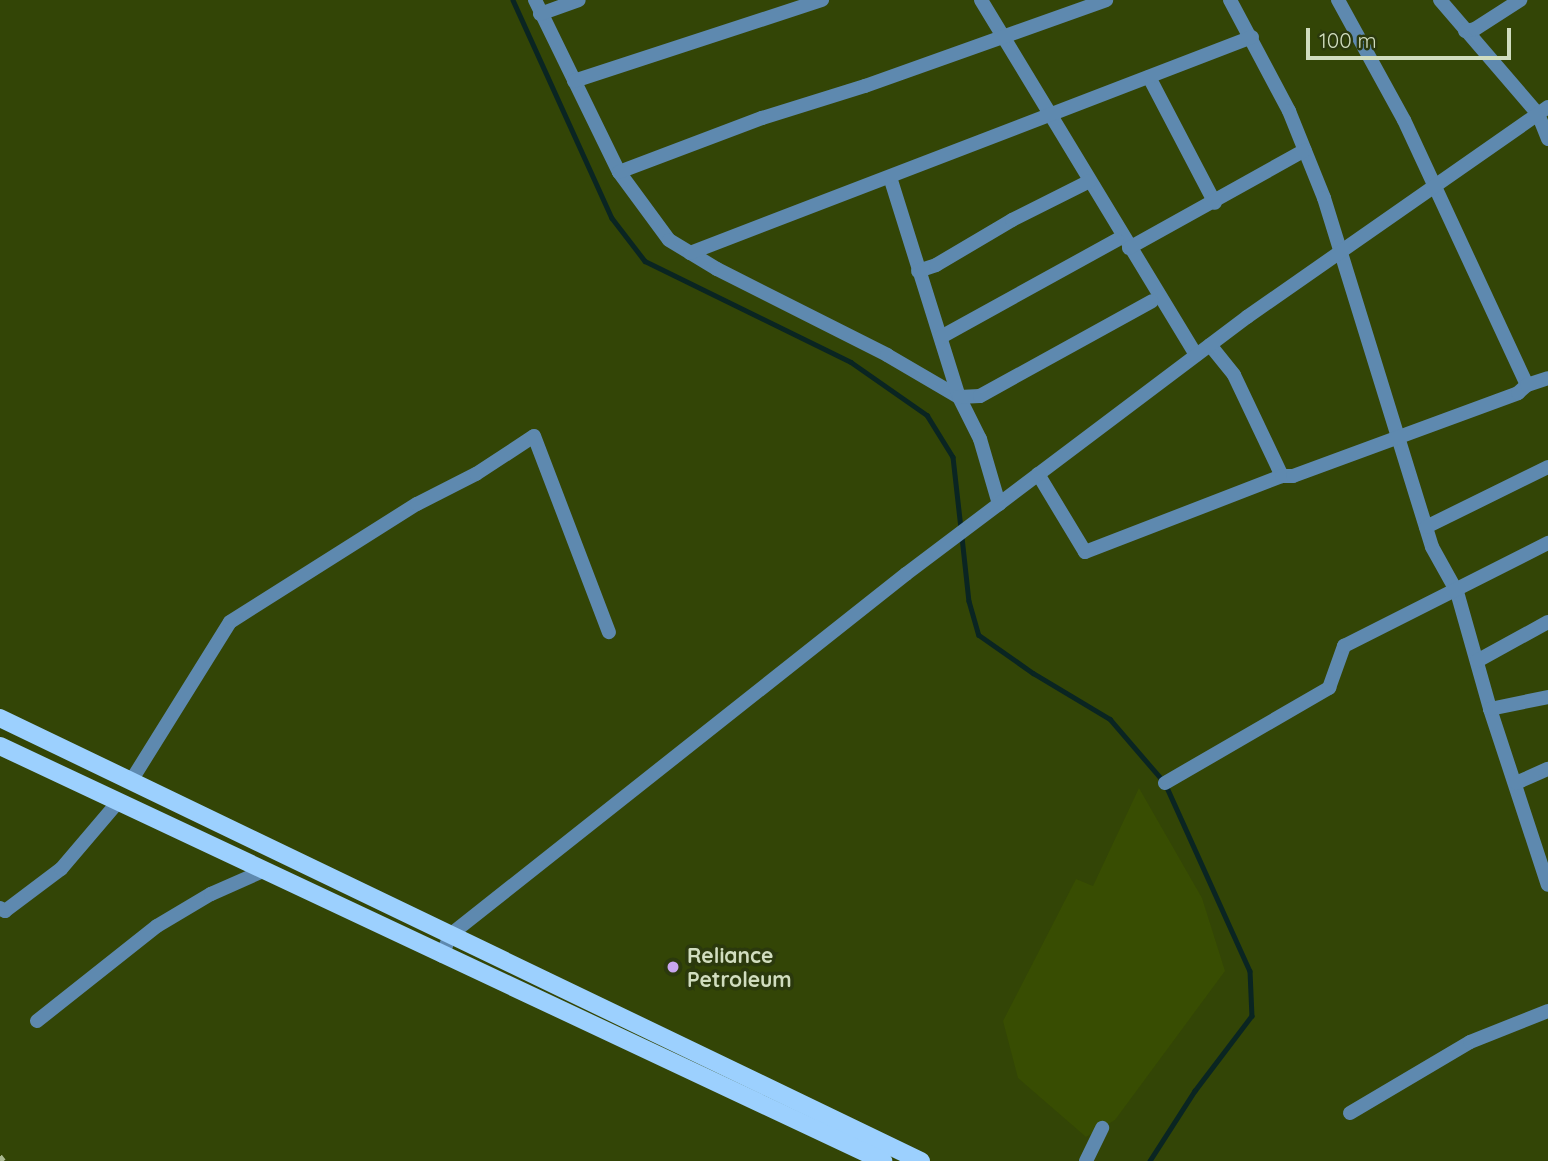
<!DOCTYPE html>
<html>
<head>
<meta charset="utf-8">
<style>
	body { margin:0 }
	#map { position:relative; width:1548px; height:1161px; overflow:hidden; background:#334506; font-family:Quicksand,sans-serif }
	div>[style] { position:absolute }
	.built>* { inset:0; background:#384d02 }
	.stream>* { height:4.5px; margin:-2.25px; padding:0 2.25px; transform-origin:2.25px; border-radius:2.25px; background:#0a2522 }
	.street>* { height:14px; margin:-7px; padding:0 7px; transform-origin:7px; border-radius:7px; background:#5e89af }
	.primary>* { height:18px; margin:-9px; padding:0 9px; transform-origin:9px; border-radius:9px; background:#9cd0fe }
	.rail>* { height:4.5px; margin-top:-2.25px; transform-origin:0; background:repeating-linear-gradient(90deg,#a9b790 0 14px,transparent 0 21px) }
	.dots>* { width:19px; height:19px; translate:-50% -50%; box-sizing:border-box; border:4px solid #2b390d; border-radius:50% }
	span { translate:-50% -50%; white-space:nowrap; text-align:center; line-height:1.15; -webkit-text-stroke:7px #2b390d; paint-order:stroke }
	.poi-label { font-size:21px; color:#d1ddbf; font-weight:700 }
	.left { translate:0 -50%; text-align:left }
	.scale { position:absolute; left:1306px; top:28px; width:205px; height:32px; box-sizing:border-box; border:4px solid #d1ddbf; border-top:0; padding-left:9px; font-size:21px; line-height:24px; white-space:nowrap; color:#d1ddbf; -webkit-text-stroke:5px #2b390d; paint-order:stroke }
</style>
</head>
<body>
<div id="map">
	<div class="built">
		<div style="clip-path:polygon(1139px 788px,1202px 898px,1225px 971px,1115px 1120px,1086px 1137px,1018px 1078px,1003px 1021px,1076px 879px,1093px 886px)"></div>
	</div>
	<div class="stream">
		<div style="left:513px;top:0;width:239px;rotate:65.6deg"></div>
		<div style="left:612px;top:218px;width:54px;rotate:52.5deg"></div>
		<div style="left:645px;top:261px;width:229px;rotate:26.1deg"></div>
		<div style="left:851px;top:362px;width:93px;rotate:34.9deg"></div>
		<div style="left:927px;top:415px;width:49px;rotate:58.2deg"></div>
		<div style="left:953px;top:457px;width:71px;rotate:83.6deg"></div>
		<div style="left:962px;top:537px;width:64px;rotate:83.8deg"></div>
		<div style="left:969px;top:601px;width:35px;rotate:74deg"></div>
		<div style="left:979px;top:635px;width:66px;rotate:35.1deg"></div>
		<div style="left:1033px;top:673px;width:90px;rotate:30.9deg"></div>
		<div style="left:1110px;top:719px;width:84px;rotate:49.3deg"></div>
		<div style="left:1165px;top:783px;width:206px;rotate:65.7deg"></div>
		<div style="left:1250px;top:971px;width:45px;rotate:87.5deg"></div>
		<div style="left:1252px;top:1016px;width:94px;rotate:127.2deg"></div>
		<div style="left:1195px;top:1091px;width:83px;rotate:122.7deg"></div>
	</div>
	<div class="street">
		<div style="left:535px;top:0;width:191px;rotate:64deg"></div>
		<div style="left:619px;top:172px;width:84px;rotate:53.7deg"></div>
		<div style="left:669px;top:240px;width:56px;rotate:31.1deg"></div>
		<div style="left:717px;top:269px;width:191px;rotate:26.8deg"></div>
		<div style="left:887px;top:355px;width:83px;rotate:30.3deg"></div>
		<div style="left:959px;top:397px;width:47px;rotate:63.4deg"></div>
		<div style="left:980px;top:439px;width:68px;rotate:73.7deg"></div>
		<div style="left:981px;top:0;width:415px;rotate:58.8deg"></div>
		<div style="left:1230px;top:0;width:126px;rotate:62deg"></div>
		<div style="left:1289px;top:111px;width:94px;rotate:68.1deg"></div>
		<div style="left:1324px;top:198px;width:365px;rotate:72.8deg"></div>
		<div style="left:1432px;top:547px;width:51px;rotate:60.9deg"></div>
		<div style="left:1457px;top:592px;width:122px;rotate:74.2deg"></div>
		<div style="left:1490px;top:709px;width:185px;rotate:71.8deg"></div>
		<div style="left:1338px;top:0;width:137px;rotate:61.2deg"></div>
		<div style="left:1404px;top:120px;width:292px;rotate:65.1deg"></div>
		<div style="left:1440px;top:0;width:150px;rotate:49.3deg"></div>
		<div style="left:1538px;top:114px;width:27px;rotate:68deg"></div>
		<div style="left:540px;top:14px;width:41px;rotate:-19.7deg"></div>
		<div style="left:1465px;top:31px;width:10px;rotate:-11deg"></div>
		<div style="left:1475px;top:29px;width:54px;rotate:-32.8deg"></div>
		<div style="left:1149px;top:77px;width:142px;rotate:62.4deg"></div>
		<div style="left:574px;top:81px;width:261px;rotate:-18.1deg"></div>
		<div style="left:619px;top:172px;width:153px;rotate:-20.7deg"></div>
		<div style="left:762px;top:118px;width:108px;rotate:-17.3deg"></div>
		<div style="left:865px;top:86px;width:256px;rotate:-19.6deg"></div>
		<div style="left:890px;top:177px;width:231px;rotate:72.6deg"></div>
		<div style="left:959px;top:397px;width:21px;rotate:-3deg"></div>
		<div style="left:980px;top:396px;width:196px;rotate:-28.9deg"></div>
		<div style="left:1129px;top:248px;width:201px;rotate:-29.1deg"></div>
		<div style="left:690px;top:253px;width:602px;rotate:-21.02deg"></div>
		<div style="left:918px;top:271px;width:19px;rotate:-18deg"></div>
		<div style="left:936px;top:265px;width:88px;rotate:-30.6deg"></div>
		<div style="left:1012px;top:220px;width:87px;rotate:-26.6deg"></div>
		<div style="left:941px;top:337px;width:201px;rotate:-28.9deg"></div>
		<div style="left:1210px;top:345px;width:38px;rotate:51deg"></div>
		<div style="left:1234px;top:375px;width:112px;rotate:64.6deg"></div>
		<div style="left:1038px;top:474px;width:91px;rotate:58.9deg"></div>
		<div style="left:1085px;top:552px;width:211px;rotate:-21.1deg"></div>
		<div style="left:1282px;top:476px;width:11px"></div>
		<div style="left:1293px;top:476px;width:240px;rotate:-20.2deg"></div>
		<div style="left:1518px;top:393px;width:12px;rotate:-42deg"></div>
		<div style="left:1527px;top:385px;width:22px;rotate:-18deg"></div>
		<div style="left:1426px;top:527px;width:136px;rotate:-26.2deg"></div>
		<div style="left:1477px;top:661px;width:81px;rotate:-28.8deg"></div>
		<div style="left:1490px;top:709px;width:59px;rotate:-11.7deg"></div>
		<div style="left:131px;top:781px;width:187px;rotate:-58.1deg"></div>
		<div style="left:230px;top:622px;width:221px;rotate:-32.3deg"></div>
		<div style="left:417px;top:504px;width:66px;rotate:-27deg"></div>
		<div style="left:476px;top:474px;width:69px;rotate:-33.2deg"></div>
		<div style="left:534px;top:436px;width:210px;rotate:69.1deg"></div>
		<div style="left:1165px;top:783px;width:190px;rotate:-30.1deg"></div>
		<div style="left:1329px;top:688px;width:45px;rotate:-70.3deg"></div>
		<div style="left:1344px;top:646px;width:229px;rotate:-26.8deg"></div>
		<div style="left:1516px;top:783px;width:35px;rotate:-24deg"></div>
		<div style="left:0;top:908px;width:6px;rotate:31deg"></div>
		<div style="left:5px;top:911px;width:70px;rotate:-36.9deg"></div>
		<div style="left:61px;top:869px;width:88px;rotate:-49.6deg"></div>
		<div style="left:442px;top:956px;width:22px;rotate:-69deg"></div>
		<div style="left:450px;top:935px;width:582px;rotate:-38.37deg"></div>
		<div style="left:906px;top:574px;width:427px;rotate:-37deg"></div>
		<div style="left:1247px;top:317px;width:367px;rotate:-34.9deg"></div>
		<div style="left:37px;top:1021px;width:153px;rotate:-38.4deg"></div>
		<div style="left:157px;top:926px;width:63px;rotate:-30.7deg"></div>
		<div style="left:211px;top:894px;width:57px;rotate:-23.9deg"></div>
		<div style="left:1350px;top:1113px;width:139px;rotate:-30.6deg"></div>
		<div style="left:1470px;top:1042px;width:84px;rotate:-21.7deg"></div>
		<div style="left:1086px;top:1161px;width:37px;rotate:-64deg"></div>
	</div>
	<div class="primary">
		<div style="left:0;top:718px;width:1022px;rotate:25.69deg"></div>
		<div style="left:0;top:746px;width:976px;rotate:25.17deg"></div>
	</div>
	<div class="rail">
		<div style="left:0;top:1156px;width:6px;rotate:51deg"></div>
	</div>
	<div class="dots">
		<div style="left:673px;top:967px;background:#c8a6ef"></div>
	</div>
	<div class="poi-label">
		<span class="left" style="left:687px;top:967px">Reliance<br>Petroleum</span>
	</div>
	<div class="scale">100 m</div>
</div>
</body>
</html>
